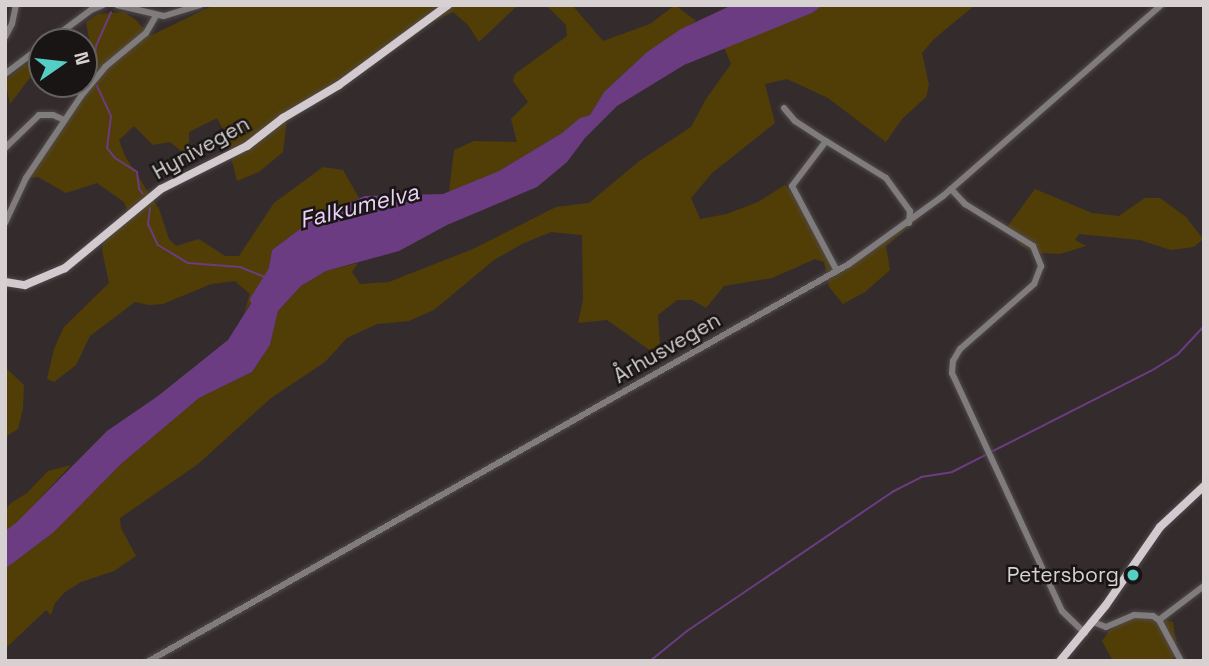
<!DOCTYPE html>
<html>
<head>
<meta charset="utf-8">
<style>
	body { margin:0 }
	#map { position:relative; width:1209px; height:666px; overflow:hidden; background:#342c2c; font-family:"Space Grotesk",sans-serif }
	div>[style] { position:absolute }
	.green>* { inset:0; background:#513e06 }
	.water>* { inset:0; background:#6b3c81 }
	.stream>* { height:2px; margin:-1px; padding:0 1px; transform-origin:1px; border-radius:1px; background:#6b3c81 }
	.river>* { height:10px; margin:-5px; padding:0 5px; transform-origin:5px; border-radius:5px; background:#6b3c81 }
	.roads { filter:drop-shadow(0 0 2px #514a4a) drop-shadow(0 0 2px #514a4a) }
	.minor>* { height:6px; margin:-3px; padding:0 3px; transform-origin:3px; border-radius:3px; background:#807c7e }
	.major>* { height:8px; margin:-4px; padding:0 4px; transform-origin:4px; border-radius:4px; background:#d2cace }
	.dots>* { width:19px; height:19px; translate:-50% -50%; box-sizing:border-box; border:4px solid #191515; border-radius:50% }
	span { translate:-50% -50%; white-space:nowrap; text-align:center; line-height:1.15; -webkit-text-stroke:5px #191515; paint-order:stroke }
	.street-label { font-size:21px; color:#d7d1d1 }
	.poi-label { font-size:21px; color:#d7d1d1 }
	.right { translate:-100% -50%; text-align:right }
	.water-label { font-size:23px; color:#ebd1f9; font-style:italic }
	.frame { position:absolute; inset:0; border:7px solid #d7d1d1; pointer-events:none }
	.north { position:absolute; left:28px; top:28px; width:70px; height:70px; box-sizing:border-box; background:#191515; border:2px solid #656060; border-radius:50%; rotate:76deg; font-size:19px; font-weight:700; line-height:28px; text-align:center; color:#d7d1d1 }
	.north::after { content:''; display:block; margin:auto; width:24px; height:32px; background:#55cec5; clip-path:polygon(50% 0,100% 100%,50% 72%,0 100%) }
</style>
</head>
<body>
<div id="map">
	<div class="green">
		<div style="clip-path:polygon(214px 5px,518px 5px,479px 42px,468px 25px,453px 12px,411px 32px,287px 119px,283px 152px,259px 172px,237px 181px,225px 133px,217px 118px,189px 132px,189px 157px,170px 142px,153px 145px,134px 126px,119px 140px,125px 156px,159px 209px,169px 239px,176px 246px,199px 239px,225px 256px,239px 256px,274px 203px,323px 167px,343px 170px,359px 198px,316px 217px,272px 250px,267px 278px,244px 313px,250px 294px,235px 281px,211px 284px,163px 304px,149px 305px,135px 302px,90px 336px,76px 365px,54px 382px,47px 379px,54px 349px,64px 327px,109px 283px,102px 250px,105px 235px,128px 212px,124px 202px,97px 183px,66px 193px,38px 177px,22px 178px,80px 97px,77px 84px,84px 84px,84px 73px,92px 55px,86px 22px,98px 14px,124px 12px,136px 20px,150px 36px)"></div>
		<div style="clip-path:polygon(546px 5px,572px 5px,603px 41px,650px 24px,675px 5px,696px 21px,647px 52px,604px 92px,590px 115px,580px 118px,562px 133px,499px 171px,449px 192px,454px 150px,474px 141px,517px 142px,511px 119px,528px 102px,513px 81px,515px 74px,567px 36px,566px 25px)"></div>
		<div style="clip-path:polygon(823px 5px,975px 5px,934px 39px,922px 53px,929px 85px,926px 97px,902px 119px,886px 142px,828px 98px,787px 79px,765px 84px,775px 123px,712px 173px,691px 198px,700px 219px,727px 214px,758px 202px,785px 185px,802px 206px,834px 270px,963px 181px,886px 246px,890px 270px,865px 292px,843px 304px,829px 287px,824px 262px,815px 259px,772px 278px,724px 286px,706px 308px,692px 300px,677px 300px,658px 315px,660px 343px,651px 351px,607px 320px,578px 323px,583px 300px,582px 235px,551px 232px,522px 244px,494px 260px,434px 310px,409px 321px,377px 324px,347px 338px,325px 362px,271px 398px,198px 464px,120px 518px,121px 528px,136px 556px,114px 571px,81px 582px,65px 592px,55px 603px,51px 615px,46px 610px,5px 649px,5px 569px,54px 532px,121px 464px,199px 398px,252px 372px,270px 345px,278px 311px,301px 286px,326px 271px,358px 263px,352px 272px,360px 284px,389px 282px,473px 249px,556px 207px,589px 203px,638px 162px,691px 127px,706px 99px,731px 64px,724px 47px,812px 13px)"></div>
		<div style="clip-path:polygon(42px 52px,42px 62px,10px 104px,5px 80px)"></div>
		<div style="clip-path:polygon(1035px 189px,1092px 213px,1119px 216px,1145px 198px,1160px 198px,1186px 217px,1203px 239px,1194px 247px,1171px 250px,1140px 240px,1079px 234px,1075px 240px,1086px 246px,1060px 254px,1037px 253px,1020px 245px,1007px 227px)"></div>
		<div style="clip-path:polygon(6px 368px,24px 385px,23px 408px,18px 429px,5px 437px)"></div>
		<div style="clip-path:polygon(71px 465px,16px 524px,5px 531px,5px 510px,11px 503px,27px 493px,48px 471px)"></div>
		<div style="clip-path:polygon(1151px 616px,1173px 622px,1178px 653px,1170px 661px,1113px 661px,1102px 641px,1109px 631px,1134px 617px)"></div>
	</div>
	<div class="water">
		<div style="clip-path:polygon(732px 5px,823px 5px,812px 13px,684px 65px,617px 106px,585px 138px,567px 162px,537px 187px,447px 225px,399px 251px,326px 271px,301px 286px,278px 311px,270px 345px,252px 372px,199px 398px,121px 464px,54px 532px,5px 569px,5px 531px,16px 523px,107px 431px,158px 396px,228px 340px,267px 278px,272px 250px,316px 217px,365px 196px,443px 194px,499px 171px,562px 133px,580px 118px,590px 115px,604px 92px,647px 52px,681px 29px)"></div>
	</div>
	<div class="stream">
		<div style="left:94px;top:65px;width:19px;rotate:-84deg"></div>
		<div style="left:96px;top:46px;width:37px;rotate:-66deg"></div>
		<div style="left:97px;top:86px;width:33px;rotate:65deg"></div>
		<div style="left:111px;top:116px;width:32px;rotate:97deg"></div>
		<div style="left:107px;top:148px;width:13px;rotate:51deg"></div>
		<div style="left:115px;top:158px;width:26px;rotate:32deg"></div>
		<div style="left:137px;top:172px;width:17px;rotate:83deg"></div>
		<div style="left:139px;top:189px;width:6px;rotate:51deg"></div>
		<div style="left:150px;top:208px;width:16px;rotate:97deg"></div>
		<div style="left:148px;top:224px;width:23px;rotate:65deg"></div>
		<div style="left:158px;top:245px;width:35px;rotate:31deg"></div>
		<div style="left:188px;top:263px;width:52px;rotate:4.4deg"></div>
		<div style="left:240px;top:267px;width:29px;rotate:22deg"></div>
		<div style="left:993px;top:451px;width:177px;rotate:-26.9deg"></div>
		<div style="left:1151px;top:371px;width:32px;rotate:-32deg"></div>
		<div style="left:1178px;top:354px;width:38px;rotate:-47deg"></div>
		<div style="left:650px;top:661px;width:48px;rotate:-39deg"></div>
		<div style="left:687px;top:631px;width:248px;rotate:-34.1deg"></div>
		<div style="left:892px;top:492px;width:33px;rotate:-27deg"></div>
		<div style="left:921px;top:477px;width:31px;rotate:-9deg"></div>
		<div style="left:952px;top:472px;width:39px;rotate:-27deg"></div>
	</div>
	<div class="river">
		<div style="left:255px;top:300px;width:38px;rotate:-58deg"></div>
	</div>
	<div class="roads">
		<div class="minor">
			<div style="left:117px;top:5px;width:48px;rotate:13.2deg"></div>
			<div style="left:164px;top:16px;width:38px;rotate:-17deg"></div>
			<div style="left:5px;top:37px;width:15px;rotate:-62deg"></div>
			<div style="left:12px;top:24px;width:19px;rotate:-78deg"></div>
			<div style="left:48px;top:42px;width:54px;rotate:-36.7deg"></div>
			<div style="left:91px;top:10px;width:13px;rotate:-23deg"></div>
			<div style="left:5px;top:74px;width:46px;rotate:-37.1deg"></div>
			<div style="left:784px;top:108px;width:17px;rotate:50deg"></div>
			<div style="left:795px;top:121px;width:37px;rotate:33deg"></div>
			<div style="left:5px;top:148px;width:47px;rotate:-44.1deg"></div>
			<div style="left:39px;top:115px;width:14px"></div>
			<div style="left:53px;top:115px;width:12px;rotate:24deg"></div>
			<div style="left:951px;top:189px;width:21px;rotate:47deg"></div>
			<div style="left:965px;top:204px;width:80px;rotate:31.7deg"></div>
			<div style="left:1033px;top:246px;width:22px;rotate:68deg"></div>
			<div style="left:1041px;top:266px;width:19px;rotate:111deg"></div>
			<div style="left:1034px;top:284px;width:98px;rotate:138.7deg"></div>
			<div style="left:960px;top:349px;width:14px;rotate:120deg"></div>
			<div style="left:953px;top:361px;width:12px;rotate:95deg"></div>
			<div style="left:952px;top:373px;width:262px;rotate:65.2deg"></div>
			<div style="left:1062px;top:611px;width:32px;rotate:44deg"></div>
			<div style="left:5px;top:223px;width:50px;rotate:-65deg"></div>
			<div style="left:26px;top:178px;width:99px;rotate:-56.1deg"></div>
			<div style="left:81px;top:96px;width:38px;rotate:-50deg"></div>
			<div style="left:105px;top:67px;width:53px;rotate:-39.7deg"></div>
			<div style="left:146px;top:33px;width:20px;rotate:-60deg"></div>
			<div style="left:837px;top:271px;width:96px;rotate:-117.9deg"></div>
			<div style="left:792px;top:186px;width:56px;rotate:-52.9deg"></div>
			<div style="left:826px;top:141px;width:70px;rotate:31.7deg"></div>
			<div style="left:886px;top:178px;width:41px;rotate:54deg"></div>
			<div style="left:910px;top:211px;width:12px;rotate:95deg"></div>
			<div style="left:1159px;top:620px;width:56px;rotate:-37.1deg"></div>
			<div style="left:1093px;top:622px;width:14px;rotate:21deg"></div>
			<div style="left:1106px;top:627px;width:30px;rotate:-23deg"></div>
			<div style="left:1134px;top:615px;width:19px;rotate:3deg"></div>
			<div style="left:1153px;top:616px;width:7px;rotate:34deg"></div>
			<div style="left:1159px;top:620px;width:47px;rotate:61.8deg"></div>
			<div style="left:149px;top:661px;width:805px;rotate:-29.56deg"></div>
			<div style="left:849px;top:264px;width:116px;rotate:-35.9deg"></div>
			<div style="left:943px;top:196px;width:290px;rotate:-41.2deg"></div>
		</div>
		<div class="major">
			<div style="left:5px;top:282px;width:20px;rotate:9deg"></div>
			<div style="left:25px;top:285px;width:43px;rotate:-23deg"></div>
			<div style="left:65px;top:268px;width:124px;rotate:-39.5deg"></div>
			<div style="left:161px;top:189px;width:96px;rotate:-26.6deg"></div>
			<div style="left:247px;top:146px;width:46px;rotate:-37.9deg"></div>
			<div style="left:283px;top:118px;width:65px;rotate:-30.5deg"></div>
			<div style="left:339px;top:85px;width:135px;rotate:-36.3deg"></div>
			<div style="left:1060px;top:661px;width:72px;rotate:-50.6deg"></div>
			<div style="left:1106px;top:605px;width:95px;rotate:-55.3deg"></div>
			<div style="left:1160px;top:527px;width:60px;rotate:-43deg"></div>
		</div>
	</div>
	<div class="dots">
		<div style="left:1133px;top:575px;background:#55cec5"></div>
	</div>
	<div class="street-label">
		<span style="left:201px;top:148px;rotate:-29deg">Hynivegen</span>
		<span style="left:667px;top:348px;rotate:-30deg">Århusvegen</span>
	</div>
	<div class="poi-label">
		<span class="right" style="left:1119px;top:575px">Petersborg</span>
	</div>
	<div class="water-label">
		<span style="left:359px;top:206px;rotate:-14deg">Falkumelva</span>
	</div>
	<div class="frame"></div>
	<div class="north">N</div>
</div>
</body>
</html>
